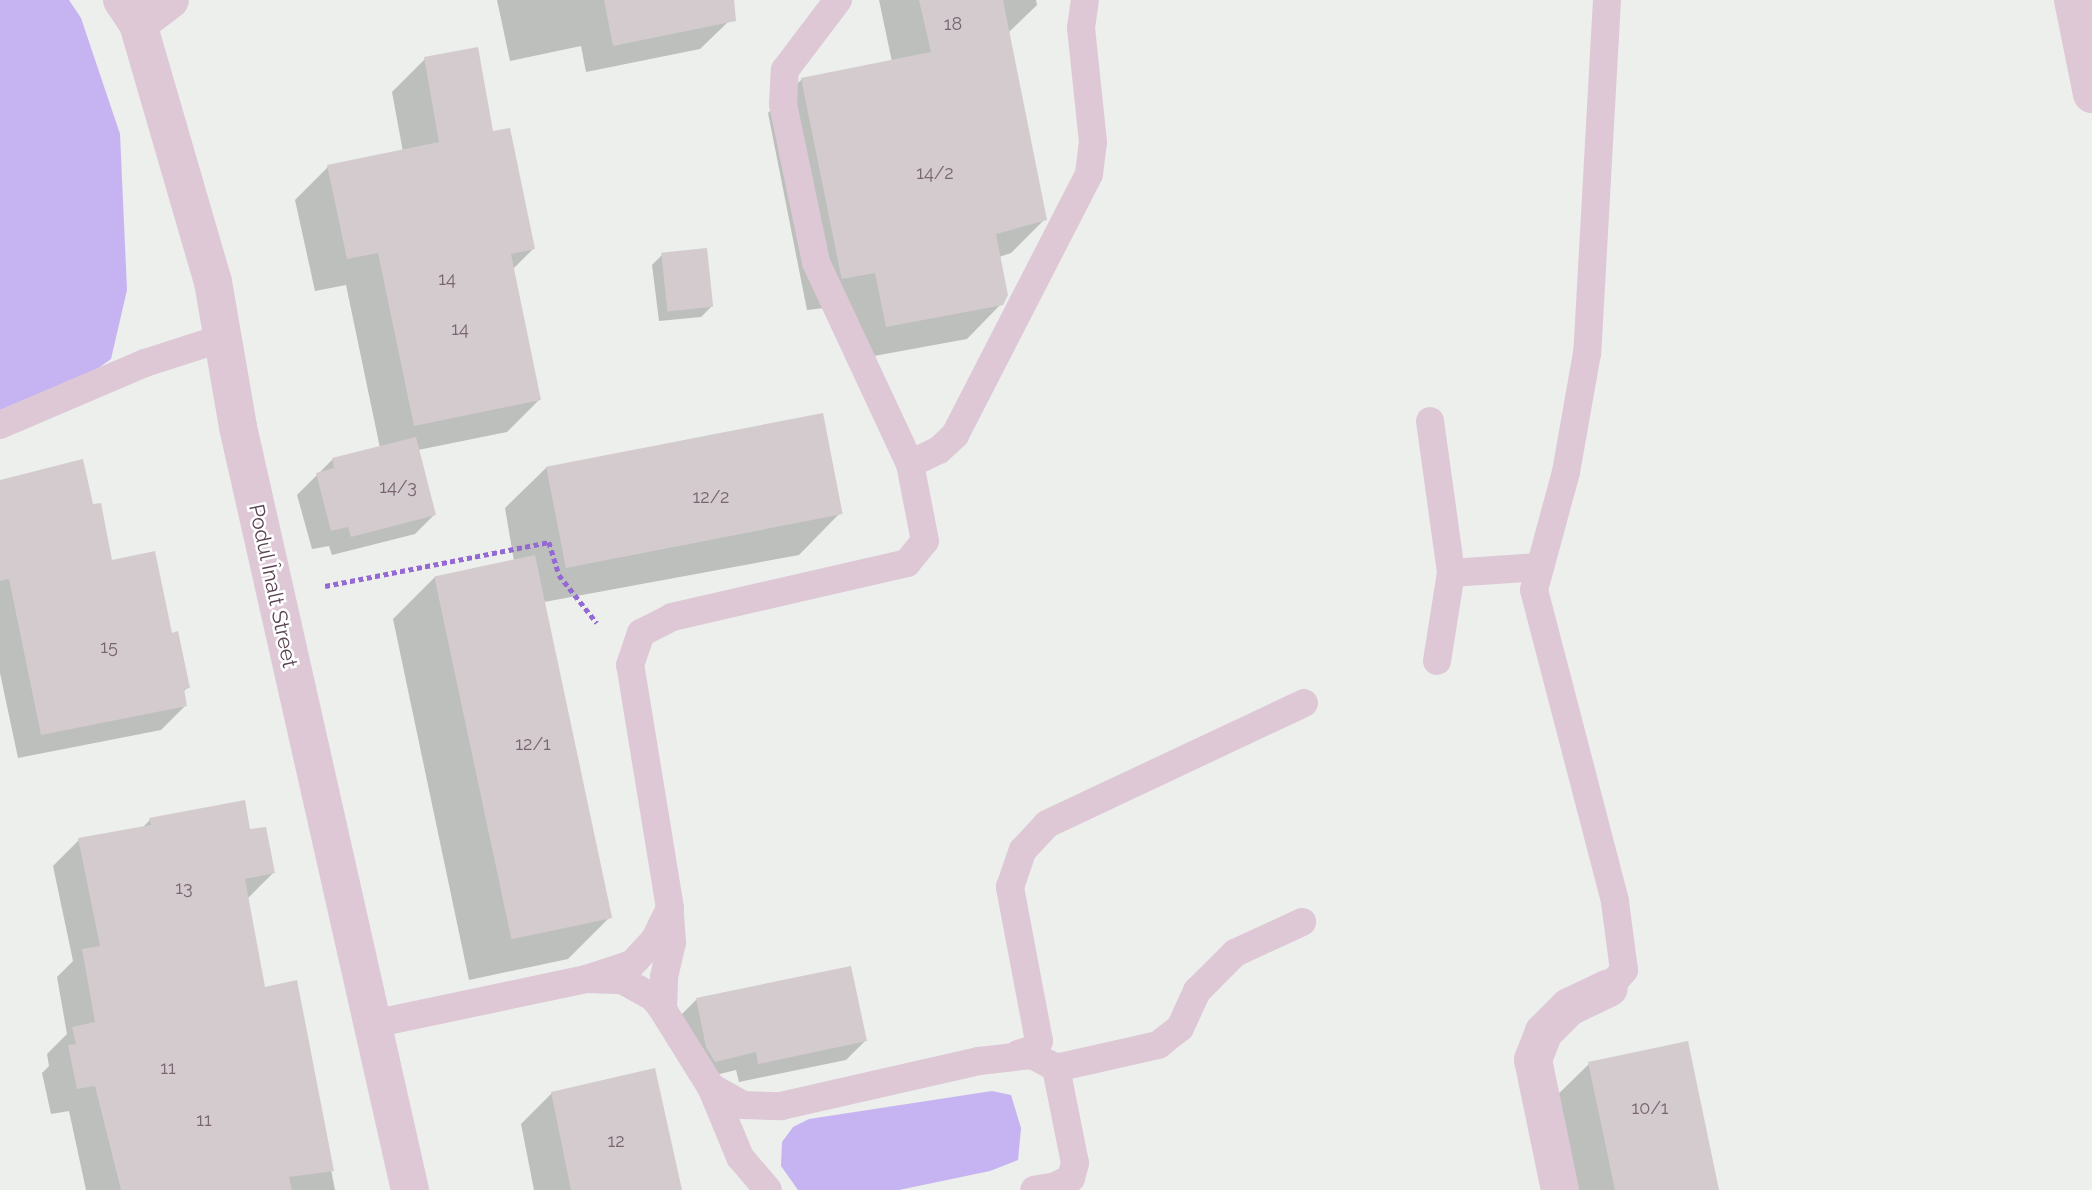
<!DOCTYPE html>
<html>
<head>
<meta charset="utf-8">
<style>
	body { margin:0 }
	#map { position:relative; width:2092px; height:1190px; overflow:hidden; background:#ecefeb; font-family:Raleway,sans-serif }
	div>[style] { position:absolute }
	.green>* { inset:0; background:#c6b4f2 }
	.shadow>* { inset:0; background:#0003 }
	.building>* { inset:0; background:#d4cbce; transform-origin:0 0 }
	.path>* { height:4.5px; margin-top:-2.25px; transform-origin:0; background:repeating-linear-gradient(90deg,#9569d3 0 5px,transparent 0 8.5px) }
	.service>* { height:28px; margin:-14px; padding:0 14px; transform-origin:14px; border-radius:14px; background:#dec8d6 }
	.minor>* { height:38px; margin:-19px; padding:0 19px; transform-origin:19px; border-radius:19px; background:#dec8d6 }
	span { translate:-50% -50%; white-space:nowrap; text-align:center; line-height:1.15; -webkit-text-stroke:5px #fff; paint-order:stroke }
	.number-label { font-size:18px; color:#796571 }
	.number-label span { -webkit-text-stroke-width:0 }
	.street-label { font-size:21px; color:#5b4352 }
</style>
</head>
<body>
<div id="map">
	<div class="green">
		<div style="clip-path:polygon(0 0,69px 0,81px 18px,120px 134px,127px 290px,111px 359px,64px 393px,0 410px)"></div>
		<div style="clip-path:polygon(992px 1091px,1011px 1095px,1021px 1128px,1018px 1160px,990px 1171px,899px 1190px,798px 1190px,781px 1166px,782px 1142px,793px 1127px,809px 1119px)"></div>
	</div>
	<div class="shadow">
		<div style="clip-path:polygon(497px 0,723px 0,728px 22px,700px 49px,586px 72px,581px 46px,510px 61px)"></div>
		<div style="clip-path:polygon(879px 0,1036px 0,1037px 5px,1008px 33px,1045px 219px,1011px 253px,999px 257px,1001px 304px,967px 339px,852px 360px,842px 306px,807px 310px,768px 113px,802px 79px,892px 62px)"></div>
		<div style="clip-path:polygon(425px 59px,492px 133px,533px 249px,512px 270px,540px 399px,507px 432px,418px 450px,434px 515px,415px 534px,332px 555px,329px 546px,312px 549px,297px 495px,332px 460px,380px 448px,346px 285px,315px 291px,295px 200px,328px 167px,403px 152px,392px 92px)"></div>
		<div style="clip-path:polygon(662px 255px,711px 307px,701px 317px,659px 321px,652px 265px)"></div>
		<div style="clip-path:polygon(547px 467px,840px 513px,799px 555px,544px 602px,610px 917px,568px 959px,469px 980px,393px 619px,435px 577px,514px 561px,505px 508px)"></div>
		<div style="clip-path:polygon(0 482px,92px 505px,111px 562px,170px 635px,188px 687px,182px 693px,185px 706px,161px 730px,18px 758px,0 673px)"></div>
		<div style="clip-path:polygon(150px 820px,249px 831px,273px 873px,247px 899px,264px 989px,295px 982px,335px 1190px,86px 1190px,69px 1111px,51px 1114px,42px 1073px,49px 1066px,47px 1054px,67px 1034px,57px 977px,73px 961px,53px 866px,79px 840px,141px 829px)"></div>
		<div style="clip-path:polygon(696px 1000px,865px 1041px,846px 1060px,739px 1082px,736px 1070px,695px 1080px,677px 1019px)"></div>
		<div style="clip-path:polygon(1589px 1064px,1717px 1190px,1565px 1190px,1547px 1105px)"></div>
		<div style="clip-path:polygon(552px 1093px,680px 1190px,534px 1190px,521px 1124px)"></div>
	</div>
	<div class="building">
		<div style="clip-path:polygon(604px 0,734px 0,736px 21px,613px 46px)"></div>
		<div style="clip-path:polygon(919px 0,1003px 0,1047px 220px,996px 234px,1008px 295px,1003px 305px,886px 327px,875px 273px,842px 279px,841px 276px,801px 78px,931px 52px)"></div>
		<div style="clip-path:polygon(478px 47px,493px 131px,510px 128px,535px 249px,511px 254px,541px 400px,414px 426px,378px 253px,347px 259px,327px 165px,439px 142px,424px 57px)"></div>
		<div style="left:707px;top:248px;width:59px;height:46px;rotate:84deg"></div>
		<div style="left:823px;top:413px;width:103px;height:282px;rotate:79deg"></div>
		<div style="clip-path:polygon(416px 437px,436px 515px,351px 537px,348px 527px,331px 531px,316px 473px,334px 468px,332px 458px)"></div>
		<div style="clip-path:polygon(83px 459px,93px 504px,101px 503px,112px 560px,155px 551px,172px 633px,178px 631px,190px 688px,184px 689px,187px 706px,41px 735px,9px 579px,0 581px,0 480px)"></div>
		<div style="left:535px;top:555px;width:371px;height:103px;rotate:78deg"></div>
		<div style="clip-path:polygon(245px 800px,250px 829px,266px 827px,275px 873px,245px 879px,265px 987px,297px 980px,334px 1171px,289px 1177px,292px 1190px,121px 1190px,95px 1086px,77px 1089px,68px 1045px,76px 1044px,72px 1027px,95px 1022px,82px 949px,100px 946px,78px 838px,151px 825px,149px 818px)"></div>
		<div style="clip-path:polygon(851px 966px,867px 1041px,758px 1064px,756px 1052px,715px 1062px,706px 1047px,696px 998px)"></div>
		<div style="clip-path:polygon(1688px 1041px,1719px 1190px,1615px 1190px,1588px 1062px)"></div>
		<div style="clip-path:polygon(655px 1068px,682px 1190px,571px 1190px,551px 1092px)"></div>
	</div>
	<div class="path">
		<div style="left:325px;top:586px;width:228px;rotate:-11.1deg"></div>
		<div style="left:549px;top:542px;width:34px;rotate:73deg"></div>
		<div style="left:559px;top:575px;width:61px;rotate:51.6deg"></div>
	</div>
	<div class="service">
		<div style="left:1607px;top:0;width:354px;rotate:93.2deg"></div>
		<div style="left:1587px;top:353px;width:121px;rotate:100deg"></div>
		<div style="left:1566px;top:472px;width:122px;rotate:105.2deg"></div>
		<div style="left:1534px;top:590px;width:322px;rotate:75.4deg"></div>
		<div style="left:1615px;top:902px;width:69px;rotate:82.5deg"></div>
		<div style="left:1624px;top:970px;width:23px;rotate:130deg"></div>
		<div style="left:1430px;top:421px;width:153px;rotate:82.1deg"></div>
		<div style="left:1451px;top:573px;width:88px;rotate:-3.9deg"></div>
		<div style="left:0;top:425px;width:158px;rotate:-23.2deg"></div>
		<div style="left:145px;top:363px;width:82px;rotate:-17.8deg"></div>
		<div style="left:910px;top:464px;width:32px;rotate:-26deg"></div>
		<div style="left:939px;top:450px;width:22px;rotate:-43deg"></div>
		<div style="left:955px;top:435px;width:293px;rotate:-62.8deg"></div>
		<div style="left:1089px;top:174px;width:32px;rotate:-83deg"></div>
		<div style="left:1093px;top:142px;width:115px;rotate:-96deg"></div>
		<div style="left:1081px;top:28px;width:28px;rotate:-82deg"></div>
		<div style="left:1437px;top:661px;width:89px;rotate:-81deg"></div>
		<div style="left:586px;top:979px;width:48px;rotate:-18.1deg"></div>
		<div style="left:632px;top:964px;width:34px;rotate:-47deg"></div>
		<div style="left:655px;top:939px;width:34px;rotate:-64deg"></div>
		<div style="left:670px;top:908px;width:246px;rotate:-99.3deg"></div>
		<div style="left:630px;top:665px;width:34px;rotate:-71deg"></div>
		<div style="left:641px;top:633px;width:35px;rotate:-27deg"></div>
		<div style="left:672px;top:617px;width:241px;rotate:-12.9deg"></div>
		<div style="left:907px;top:563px;width:28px;rotate:-51deg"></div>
		<div style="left:925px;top:541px;width:78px;rotate:-101deg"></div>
		<div style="left:910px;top:464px;width:223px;rotate:-115deg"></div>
		<div style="left:816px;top:262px;width:161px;rotate:-101.8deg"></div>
		<div style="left:783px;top:104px;width:34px;rotate:-87deg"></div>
		<div style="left:785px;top:70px;width:88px;rotate:-52.9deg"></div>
		<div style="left:663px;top:1010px;width:33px;rotate:-88deg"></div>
		<div style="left:664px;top:977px;width:35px;rotate:-77deg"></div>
		<div style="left:672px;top:943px;width:29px;rotate:-94deg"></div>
		<div style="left:373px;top:1024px;width:218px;rotate:-11.9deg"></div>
		<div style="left:586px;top:979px;width:36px;rotate:2deg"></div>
		<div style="left:622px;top:980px;width:35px;rotate:29deg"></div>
		<div style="left:653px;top:997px;width:16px;rotate:52deg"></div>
		<div style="left:663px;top:1010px;width:91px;rotate:58.1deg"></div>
		<div style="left:711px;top:1087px;width:76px;rotate:67.5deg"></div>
		<div style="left:740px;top:1157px;width:43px;rotate:49.7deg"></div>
		<div style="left:1018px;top:1054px;width:16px;rotate:-18deg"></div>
		<div style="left:1033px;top:1049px;width:10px;rotate:-53deg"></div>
		<div style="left:1039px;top:1041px;width:157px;rotate:-100.7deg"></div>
		<div style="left:1010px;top:887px;width:39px;rotate:-71deg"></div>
		<div style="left:1023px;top:850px;width:35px;rotate:-47deg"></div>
		<div style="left:1047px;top:824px;width:284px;rotate:-25.2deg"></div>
		<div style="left:1056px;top:1068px;width:105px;rotate:-12.7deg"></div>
		<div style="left:1158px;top:1045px;width:28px;rotate:-38deg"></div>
		<div style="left:1180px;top:1028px;width:41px;rotate:-65.3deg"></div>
		<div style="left:1197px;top:991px;width:54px;rotate:-45deg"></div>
		<div style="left:1235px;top:953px;width:74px;rotate:-24.8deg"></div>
		<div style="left:711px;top:1087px;width:37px;rotate:29deg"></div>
		<div style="left:743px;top:1105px;width:38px;rotate:2deg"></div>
		<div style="left:781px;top:1106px;width:203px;rotate:-12.8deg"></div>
		<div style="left:979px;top:1061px;width:53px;rotate:-6.5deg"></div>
		<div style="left:1032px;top:1055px;width:27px;rotate:28deg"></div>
		<div style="left:1056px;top:1068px;width:97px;rotate:78.7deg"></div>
		<div style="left:1075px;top:1163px;width:16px;rotate:105deg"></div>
		<div style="left:1071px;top:1178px;width:17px;rotate:152deg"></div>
		<div style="left:1056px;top:1186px;width:22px;rotate:170deg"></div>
	</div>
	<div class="minor">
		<div style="left:122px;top:0;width:29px;rotate:56deg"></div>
		<div style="left:138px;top:24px;width:269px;rotate:73.8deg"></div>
		<div style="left:213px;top:282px;width:147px;rotate:80.2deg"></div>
		<div style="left:238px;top:427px;width:782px;rotate:77.3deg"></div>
		<div style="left:2073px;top:0;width:96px;rotate:78.6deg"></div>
		<div style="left:138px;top:24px;width:40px;rotate:-37deg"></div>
		<div style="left:1560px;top:1190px;width:133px;rotate:-101.7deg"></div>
		<div style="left:1533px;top:1060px;width:30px;rotate:-69deg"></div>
		<div style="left:1544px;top:1032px;width:35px;rotate:-45deg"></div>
		<div style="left:1569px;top:1007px;width:44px;rotate:-25.4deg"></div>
	</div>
	<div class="number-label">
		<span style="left:953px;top:24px">18</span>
		<span style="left:935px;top:173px">14/2</span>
		<span style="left:447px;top:279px">14</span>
		<span style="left:460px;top:329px">14</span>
		<span style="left:398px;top:487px">14/3</span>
		<span style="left:711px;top:497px">12/2</span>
		<span style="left:109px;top:647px">15</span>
		<span style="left:533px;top:744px">12/1</span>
		<span style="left:184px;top:888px">13</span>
		<span style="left:168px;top:1068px">11</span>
		<span style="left:1650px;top:1108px">10/1</span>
		<span style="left:204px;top:1120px">11</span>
		<span style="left:616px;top:1141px">12</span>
	</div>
	<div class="street-label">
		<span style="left:273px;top:586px;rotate:78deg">Podul Înalt Street</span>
	</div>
</div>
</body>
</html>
